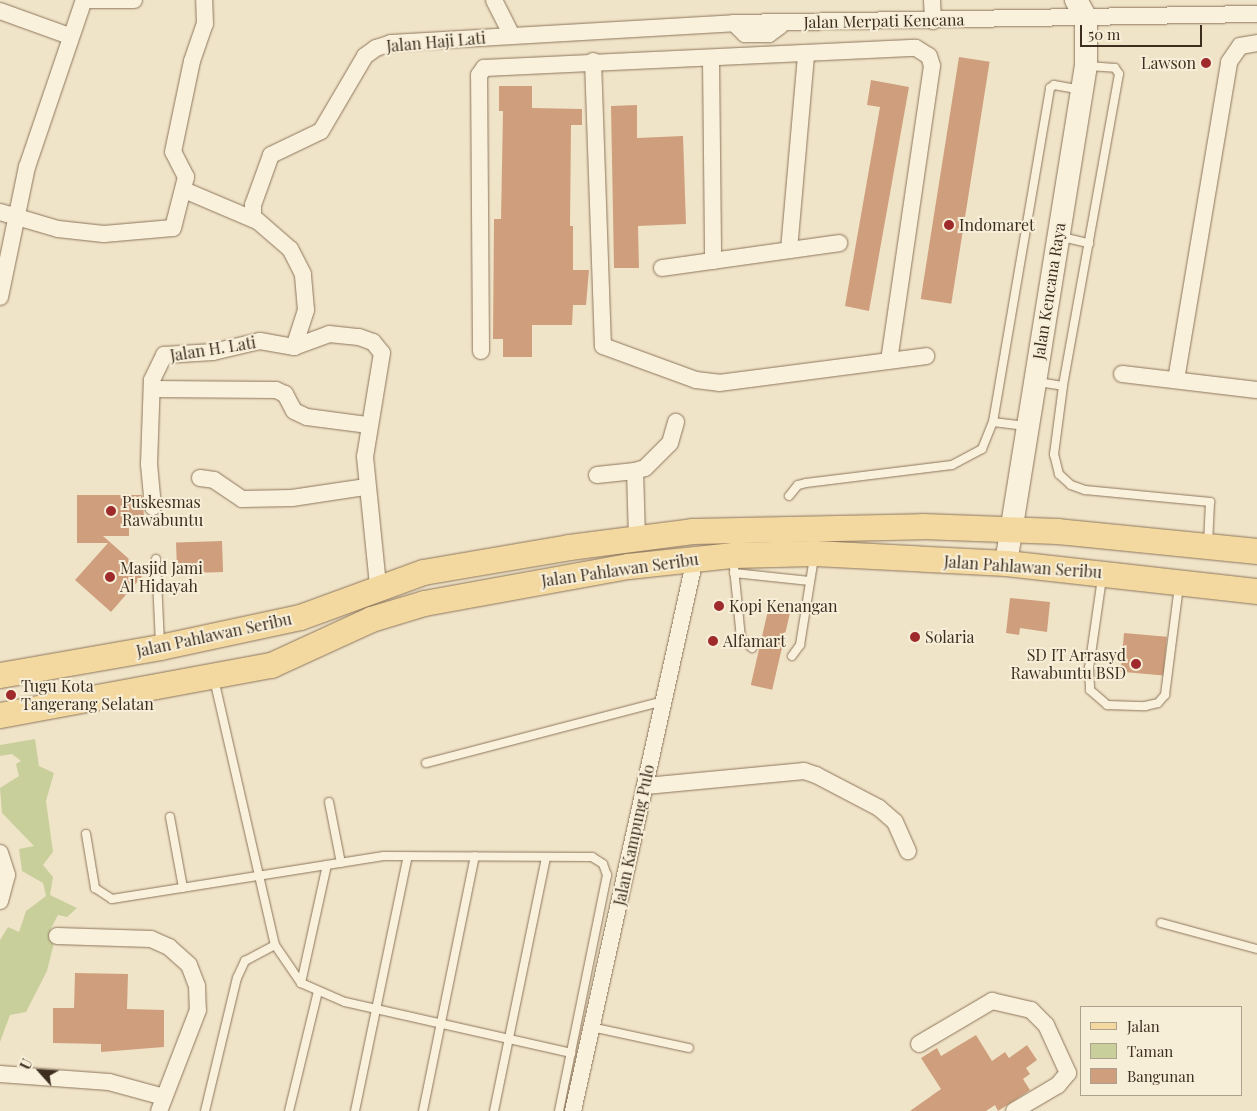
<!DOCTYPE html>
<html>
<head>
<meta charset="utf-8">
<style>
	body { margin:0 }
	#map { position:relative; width:1257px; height:1111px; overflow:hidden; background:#f0e4c8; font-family:"Playfair Display",serif }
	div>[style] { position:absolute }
	.green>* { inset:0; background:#c9cf9b }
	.building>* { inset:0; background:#cf9f7d; transform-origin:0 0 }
	.roads { filter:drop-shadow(0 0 1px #8d765c) drop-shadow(0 0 1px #8d765c) }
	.lane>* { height:8px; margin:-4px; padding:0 4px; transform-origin:4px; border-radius:4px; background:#faf1dc }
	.street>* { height:16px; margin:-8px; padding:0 8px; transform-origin:8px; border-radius:8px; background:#faf1dc }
	.secondary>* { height:22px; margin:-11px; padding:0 11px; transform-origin:11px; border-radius:11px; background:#faf1dc }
	.primary>* { height:25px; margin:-12.5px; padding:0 12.5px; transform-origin:12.5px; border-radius:12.5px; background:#f3d9a0 }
	.dots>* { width:14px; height:14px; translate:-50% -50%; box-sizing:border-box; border:2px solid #f7eed8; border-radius:50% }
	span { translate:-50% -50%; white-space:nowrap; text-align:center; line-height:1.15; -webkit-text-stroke:4px #f7eed8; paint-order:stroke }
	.street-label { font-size:16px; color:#3d2e20 }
	.poi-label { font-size:16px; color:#3d2e20 }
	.right { translate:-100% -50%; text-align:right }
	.left { translate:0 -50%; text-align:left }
	.legend { position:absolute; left:1080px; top:1006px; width:162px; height:90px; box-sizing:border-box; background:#f7eed8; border:1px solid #ada18e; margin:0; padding:6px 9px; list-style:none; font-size:15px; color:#3d2e20 }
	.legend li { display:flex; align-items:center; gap:10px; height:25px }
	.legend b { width:25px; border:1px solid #ada18e }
	.north { position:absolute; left:15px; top:1046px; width:50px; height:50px; -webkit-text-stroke:4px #f7eed8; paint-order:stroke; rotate:296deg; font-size:14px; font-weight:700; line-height:20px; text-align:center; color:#3d2e20 }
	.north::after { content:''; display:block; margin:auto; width:18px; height:22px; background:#3d2e20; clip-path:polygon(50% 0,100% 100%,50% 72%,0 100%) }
	.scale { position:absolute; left:1080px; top:25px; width:122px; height:22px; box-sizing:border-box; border:2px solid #3d2e20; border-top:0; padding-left:6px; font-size:15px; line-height:18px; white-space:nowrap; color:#3d2e20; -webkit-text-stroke:4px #f7eed8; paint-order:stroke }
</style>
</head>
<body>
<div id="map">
	<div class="green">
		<div style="clip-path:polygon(35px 739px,39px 766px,54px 773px,46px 801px,53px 852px,43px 865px,53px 877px,50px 895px,77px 908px,67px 917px,58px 915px,50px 930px,55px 939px,47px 971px,26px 1012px,10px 1015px,0 1042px,0 940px,8px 927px,19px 932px,26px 911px,46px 896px,43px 883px,22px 871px,19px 849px,34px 846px,2px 813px,0 788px,19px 776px,16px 764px,21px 761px,12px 754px,0 756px,0 745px)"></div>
	</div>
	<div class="building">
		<div style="left:959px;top:57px;width:31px;height:245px;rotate:9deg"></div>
		<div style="clip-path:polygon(871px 80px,909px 87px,869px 311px,845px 306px,880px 107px,867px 105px)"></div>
		<div style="clip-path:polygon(499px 86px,532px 86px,532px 108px,582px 109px,582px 125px,571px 125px,570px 226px,573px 226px,573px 270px,589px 270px,586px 305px,573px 305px,572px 325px,532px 325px,532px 357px,503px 357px,503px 339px,493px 339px,494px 219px,501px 219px,503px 111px,499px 111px)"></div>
		<div style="clip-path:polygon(637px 105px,637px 138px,683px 136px,686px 224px,638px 226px,639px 268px,614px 268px,611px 106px)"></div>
		<div style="clip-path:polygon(77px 495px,142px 495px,145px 526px,129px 526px,129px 536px,103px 536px,145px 573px,111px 612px,75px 580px,108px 543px,77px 543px)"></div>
		<div style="left:222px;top:541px;width:31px;height:46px;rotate:88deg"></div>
		<div style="clip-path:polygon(1010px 598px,1050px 602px,1047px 632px,1020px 628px,1019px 635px,1006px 633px)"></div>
		<div style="left:769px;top:606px;width:22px;height:81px;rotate:13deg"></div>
		<div style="left:1124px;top:633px;width:43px;height:39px;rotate:5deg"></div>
		<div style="clip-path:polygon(75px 973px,128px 974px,127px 1009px,164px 1010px,164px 1047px,101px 1052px,101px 1044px,53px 1043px,53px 1008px,74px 1008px)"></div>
		<div style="clip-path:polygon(976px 1035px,992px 1061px,1005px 1052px,1009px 1058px,1027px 1045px,1037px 1060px,1026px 1068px,1030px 1074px,1023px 1079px,1030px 1090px,998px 1111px,995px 1105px,986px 1111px,910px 1111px,941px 1089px,921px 1058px,937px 1048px,941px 1056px)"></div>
	</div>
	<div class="roads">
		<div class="lane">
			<div style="left:1088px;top:66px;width:27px;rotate:4deg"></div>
			<div style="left:1115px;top:68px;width:7px;rotate:56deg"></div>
			<div style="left:1119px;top:74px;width:317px;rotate:100.2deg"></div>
			<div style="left:1063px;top:386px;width:69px;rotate:97.5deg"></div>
			<div style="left:1054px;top:454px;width:21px;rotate:76deg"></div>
			<div style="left:1059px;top:474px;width:16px;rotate:43deg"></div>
			<div style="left:1071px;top:485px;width:15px;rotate:20deg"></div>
			<div style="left:1085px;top:490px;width:126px;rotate:5.5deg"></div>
			<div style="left:1210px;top:502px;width:42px;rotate:92.7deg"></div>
			<div style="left:1062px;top:237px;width:28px;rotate:13deg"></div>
			<div style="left:1038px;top:382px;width:25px;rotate:9deg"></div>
			<div style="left:993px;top:422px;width:33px;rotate:7deg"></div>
			<div style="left:789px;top:496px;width:14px;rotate:-51deg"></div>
			<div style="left:798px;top:485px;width:8px;rotate:-14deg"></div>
			<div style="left:806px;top:483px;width:147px;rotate:-7deg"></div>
			<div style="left:952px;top:465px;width:34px;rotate:-28deg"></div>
			<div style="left:982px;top:449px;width:29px;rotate:-68deg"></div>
			<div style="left:993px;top:422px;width:339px;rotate:-80.3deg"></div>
			<div style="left:1050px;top:88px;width:5px;rotate:-37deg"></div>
			<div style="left:1054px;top:85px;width:27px;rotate:10deg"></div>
			<div style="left:733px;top:558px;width:80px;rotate:84.3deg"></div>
			<div style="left:741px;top:638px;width:15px;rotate:42deg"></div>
			<div style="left:156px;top:559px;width:84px;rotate:87.3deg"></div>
			<div style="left:734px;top:573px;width:76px;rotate:6deg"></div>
			<div style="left:1102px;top:578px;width:91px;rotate:98.2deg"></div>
			<div style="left:1089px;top:668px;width:22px;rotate:87deg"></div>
			<div style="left:1090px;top:690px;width:23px;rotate:41deg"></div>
			<div style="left:1107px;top:705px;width:38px;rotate:2deg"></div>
			<div style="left:1145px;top:706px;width:13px;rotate:-13deg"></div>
			<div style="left:1158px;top:703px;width:11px;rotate:-49deg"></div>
			<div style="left:1165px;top:695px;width:110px;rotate:-82.7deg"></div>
			<div style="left:792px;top:656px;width:14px;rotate:-54deg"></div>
			<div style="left:800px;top:645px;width:88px;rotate:-80.9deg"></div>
			<div style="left:214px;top:679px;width:273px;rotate:77.1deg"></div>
			<div style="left:275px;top:945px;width:46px;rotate:55.6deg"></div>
			<div style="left:301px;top:983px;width:48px;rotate:23.4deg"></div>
			<div style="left:345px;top:1002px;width:232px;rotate:12.7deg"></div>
			<div style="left:426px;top:763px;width:243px;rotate:-14.6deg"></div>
			<div style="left:329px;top:802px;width:62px;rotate:78.9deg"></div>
			<div style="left:170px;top:817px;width:72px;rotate:79.6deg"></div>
			<div style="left:86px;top:834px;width:55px;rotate:80.5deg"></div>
			<div style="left:95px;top:888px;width:20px;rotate:33deg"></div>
			<div style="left:112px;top:899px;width:275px;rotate:-9deg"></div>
			<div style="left:384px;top:856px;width:208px;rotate:0.3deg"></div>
			<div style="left:592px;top:857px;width:13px;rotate:32deg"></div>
			<div style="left:603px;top:864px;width:12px;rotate:70deg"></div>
			<div style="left:607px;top:875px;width:241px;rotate:101.5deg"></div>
			<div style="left:1161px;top:923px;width:99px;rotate:15.2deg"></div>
			<div style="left:301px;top:983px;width:121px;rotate:-77.6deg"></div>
			<div style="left:591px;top:1027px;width:100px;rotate:12.1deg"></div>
			<div style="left:205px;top:1111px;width:137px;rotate:-76.5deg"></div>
			<div style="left:237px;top:978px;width:19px;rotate:-65deg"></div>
			<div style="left:245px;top:961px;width:34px;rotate:-28deg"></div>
			<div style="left:289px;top:1111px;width:123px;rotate:-76.4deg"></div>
			<div style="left:355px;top:1111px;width:260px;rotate:-78.3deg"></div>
			<div style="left:423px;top:1111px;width:260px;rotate:-78.5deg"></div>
			<div style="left:494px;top:1111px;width:259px;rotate:-78.4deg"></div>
		</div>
		<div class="street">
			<div style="left:84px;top:0;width:50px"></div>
			<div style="left:494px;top:0;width:40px;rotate:63.4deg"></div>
			<div style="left:932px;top:0;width:21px;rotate:87deg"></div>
			<div style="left:0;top:11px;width:73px;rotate:19.9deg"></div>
			<div style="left:734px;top:23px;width:16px;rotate:45deg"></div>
			<div style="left:745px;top:34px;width:24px"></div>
			<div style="left:769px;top:34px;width:14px;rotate:-36deg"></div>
			<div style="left:711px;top:58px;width:203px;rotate:89.4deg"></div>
			<div style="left:593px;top:61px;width:285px;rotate:88deg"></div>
			<div style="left:603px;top:346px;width:99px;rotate:20.1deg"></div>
			<div style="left:696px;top:380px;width:23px;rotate:7deg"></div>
			<div style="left:719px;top:383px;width:209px;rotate:-7.4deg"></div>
			<div style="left:184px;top:190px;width:79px;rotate:23deg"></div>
			<div style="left:0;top:212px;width:60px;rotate:16.3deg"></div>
			<div style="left:58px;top:229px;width:46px;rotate:6.2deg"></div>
			<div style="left:104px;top:234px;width:69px;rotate:-5deg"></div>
			<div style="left:173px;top:228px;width:53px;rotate:-75.7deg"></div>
			<div style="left:186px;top:177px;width:28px;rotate:-117deg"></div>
			<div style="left:173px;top:152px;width:93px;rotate:-78.2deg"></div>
			<div style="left:192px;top:61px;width:39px;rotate:-71deg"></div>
			<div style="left:205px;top:24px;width:24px;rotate:-92deg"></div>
			<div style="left:789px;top:250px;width:196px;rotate:-85deg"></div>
			<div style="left:662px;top:268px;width:179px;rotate:-8deg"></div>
			<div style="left:0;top:297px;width:133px;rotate:-78.3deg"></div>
			<div style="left:27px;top:167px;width:176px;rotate:-71.2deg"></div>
			<div style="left:294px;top:347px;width:39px;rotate:-72deg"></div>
			<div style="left:306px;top:310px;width:36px;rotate:-95deg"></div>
			<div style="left:303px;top:274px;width:28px;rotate:-117deg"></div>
			<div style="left:290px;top:249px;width:49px;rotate:-139.1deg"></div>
			<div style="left:253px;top:217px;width:12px;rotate:-90deg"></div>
			<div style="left:253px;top:205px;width:53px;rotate:-70.2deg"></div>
			<div style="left:271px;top:155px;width:55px;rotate:-25.6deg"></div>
			<div style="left:321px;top:131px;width:87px;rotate:-59.6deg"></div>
			<div style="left:365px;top:56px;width:14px;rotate:-36deg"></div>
			<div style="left:376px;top:48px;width:16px;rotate:-18deg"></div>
			<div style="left:391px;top:43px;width:344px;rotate:-3.3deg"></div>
			<div style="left:734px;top:23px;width:523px;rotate:-0.99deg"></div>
			<div style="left:481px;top:351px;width:276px;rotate:-90.4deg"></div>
			<div style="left:479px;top:75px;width:9px;rotate:-54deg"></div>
			<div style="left:484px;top:68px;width:432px;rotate:-2.7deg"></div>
			<div style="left:916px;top:48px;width:15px;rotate:32deg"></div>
			<div style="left:929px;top:56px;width:10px;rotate:73deg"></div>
			<div style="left:932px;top:66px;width:297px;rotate:98.3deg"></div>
			<div style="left:1122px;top:374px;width:136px;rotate:6.8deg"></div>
			<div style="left:1176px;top:380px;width:322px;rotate:-80.5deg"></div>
			<div style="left:1229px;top:62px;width:19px;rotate:-55deg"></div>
			<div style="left:1240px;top:46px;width:17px;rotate:-10deg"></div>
			<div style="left:152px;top:389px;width:124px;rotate:0.5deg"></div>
			<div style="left:276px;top:390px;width:10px;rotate:24deg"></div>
			<div style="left:285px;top:394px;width:19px;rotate:62deg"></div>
			<div style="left:294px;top:411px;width:14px;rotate:25deg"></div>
			<div style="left:307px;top:417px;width:62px;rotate:7.5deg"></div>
			<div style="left:597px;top:475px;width:38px;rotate:-6deg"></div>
			<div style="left:200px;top:478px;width:14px;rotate:8deg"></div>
			<div style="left:214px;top:480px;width:34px;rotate:34deg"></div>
			<div style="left:242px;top:499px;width:50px;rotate:-1.1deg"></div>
			<div style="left:292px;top:498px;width:75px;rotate:-8.5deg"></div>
			<div style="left:153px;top:507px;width:43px;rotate:-95.3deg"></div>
			<div style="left:149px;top:464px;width:84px;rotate:-88deg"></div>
			<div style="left:152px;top:380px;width:28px;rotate:-64deg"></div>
			<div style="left:164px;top:355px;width:49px;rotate:-3.5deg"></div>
			<div style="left:213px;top:352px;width:48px;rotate:-13.2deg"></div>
			<div style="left:260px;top:341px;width:35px;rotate:10deg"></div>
			<div style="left:294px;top:347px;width:37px;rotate:-20deg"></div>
			<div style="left:329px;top:334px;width:30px;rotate:6deg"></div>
			<div style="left:359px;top:337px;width:15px;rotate:20deg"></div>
			<div style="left:373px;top:342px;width:14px;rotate:51deg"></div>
			<div style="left:382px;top:353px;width:105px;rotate:99.3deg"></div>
			<div style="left:365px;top:457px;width:129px;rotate:84.2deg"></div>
			<div style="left:637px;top:538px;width:67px;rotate:-91.7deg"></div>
			<div style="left:635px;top:471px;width:10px;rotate:-17deg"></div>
			<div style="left:645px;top:468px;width:35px;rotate:-45deg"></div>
			<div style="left:670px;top:443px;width:22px;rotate:-74deg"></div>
			<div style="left:646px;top:786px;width:159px;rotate:-5.4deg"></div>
			<div style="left:804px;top:771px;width:13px;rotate:18deg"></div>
			<div style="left:816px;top:775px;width:71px;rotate:27.6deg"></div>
			<div style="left:879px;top:808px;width:21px;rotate:41deg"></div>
			<div style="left:895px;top:822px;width:32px;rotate:66deg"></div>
			<div style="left:0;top:853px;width:23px;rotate:72deg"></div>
			<div style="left:7px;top:875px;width:27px;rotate:105deg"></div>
			<div style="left:57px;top:936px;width:94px;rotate:1.8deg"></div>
			<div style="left:151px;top:939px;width:20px;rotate:24deg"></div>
			<div style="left:169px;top:947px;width:27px;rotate:42deg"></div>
			<div style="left:189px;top:965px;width:22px;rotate:69deg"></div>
			<div style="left:197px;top:986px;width:24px;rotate:88deg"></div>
			<div style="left:198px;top:1010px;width:108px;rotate:111.1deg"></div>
			<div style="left:919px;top:1044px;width:85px;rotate:-30.5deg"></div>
			<div style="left:992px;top:1001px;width:40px;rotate:13deg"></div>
			<div style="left:1031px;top:1010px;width:21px;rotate:45deg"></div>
			<div style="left:1046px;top:1025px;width:53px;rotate:65.4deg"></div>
			<div style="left:1068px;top:1073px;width:16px;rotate:130deg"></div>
			<div style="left:1058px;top:1085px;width:51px;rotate:149.4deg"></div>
			<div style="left:0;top:1074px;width:109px;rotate:4.2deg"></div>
			<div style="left:109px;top:1082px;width:57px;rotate:15.3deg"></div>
			<div style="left:573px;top:1111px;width:565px;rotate:-77.54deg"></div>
		</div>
		<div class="secondary">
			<div style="left:1006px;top:563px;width:504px;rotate:-80.87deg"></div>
			<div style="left:1086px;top:65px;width:47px;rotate:-90deg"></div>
			<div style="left:1086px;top:18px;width:21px;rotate:-119deg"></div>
		</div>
		<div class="primary">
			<div style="left:0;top:675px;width:162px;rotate:-9.9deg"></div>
			<div style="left:160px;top:647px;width:143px;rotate:-12.1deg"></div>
			<div style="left:300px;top:617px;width:131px;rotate:-20.1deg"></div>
			<div style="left:423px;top:572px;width:148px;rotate:-9.7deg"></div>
			<div style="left:569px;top:547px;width:124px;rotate:-7.4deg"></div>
			<div style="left:692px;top:531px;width:230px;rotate:-1.2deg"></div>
			<div style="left:922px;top:526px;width:135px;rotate:2.1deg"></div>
			<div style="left:1057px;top:531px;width:201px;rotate:5.7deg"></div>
			<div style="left:0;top:715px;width:276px;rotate:-10.5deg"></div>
			<div style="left:271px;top:665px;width:110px;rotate:-24.7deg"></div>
			<div style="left:371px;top:619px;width:55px;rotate:-16.8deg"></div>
			<div style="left:424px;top:603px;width:207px;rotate:-10.3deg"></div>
			<div style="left:628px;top:566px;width:106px;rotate:-6deg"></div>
			<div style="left:733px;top:555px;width:82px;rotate:-1.4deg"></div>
			<div style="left:815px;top:553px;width:191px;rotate:3deg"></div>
			<div style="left:1006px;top:563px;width:253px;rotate:6.4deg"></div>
		</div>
	</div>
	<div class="dots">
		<div style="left:1206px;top:63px;background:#9e2a2b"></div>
		<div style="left:949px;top:225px;background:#9e2a2b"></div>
		<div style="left:111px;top:511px;background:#9e2a2b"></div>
		<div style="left:110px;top:577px;background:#9e2a2b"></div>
		<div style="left:719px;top:606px;background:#9e2a2b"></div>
		<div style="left:915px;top:637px;background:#9e2a2b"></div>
		<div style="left:713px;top:641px;background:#9e2a2b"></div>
		<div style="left:1136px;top:664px;background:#9e2a2b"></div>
		<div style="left:11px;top:695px;background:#9e2a2b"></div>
	</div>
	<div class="street-label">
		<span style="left:884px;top:21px;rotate:-1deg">Jalan Merpati Kencana</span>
		<span style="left:436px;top:42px;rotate:-5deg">Jalan Haji Lati</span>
		<span style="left:1049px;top:291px;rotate:-81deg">Jalan Kencana Raya</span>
		<span style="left:213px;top:349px;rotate:-9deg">Jalan H. Lati</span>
		<span style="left:1023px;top:567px;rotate:4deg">Jalan Pahlawan Seribu</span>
		<span style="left:620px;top:570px;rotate:-8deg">Jalan Pahlawan Seribu</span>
		<span style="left:214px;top:635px;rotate:-12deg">Jalan Pahlawan Seribu</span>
		<span style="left:634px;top:835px;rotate:-78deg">Jalan Kampung Pulo</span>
	</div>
	<div class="poi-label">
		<span class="right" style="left:1196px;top:63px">Lawson</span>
		<span class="left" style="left:959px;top:225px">Indomaret</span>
		<span class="left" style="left:122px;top:511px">Puskesmas<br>Rawabuntu</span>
		<span class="left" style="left:120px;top:577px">Masjid Jami<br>Al Hidayah</span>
		<span class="left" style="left:729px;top:606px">Kopi Kenangan</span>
		<span class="left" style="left:925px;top:637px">Solaria</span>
		<span class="left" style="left:723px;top:641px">Alfamart</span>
		<span class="right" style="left:1126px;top:664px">SD IT Arrasyd<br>Rawabuntu BSD</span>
		<span class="left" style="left:21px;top:695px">Tugu Kota<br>Tangerang Selatan</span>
	</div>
	<ul class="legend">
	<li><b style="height:6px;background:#f3d9a0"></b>Jalan</li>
	<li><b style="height:14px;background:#c9cf9b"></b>Taman</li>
	<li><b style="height:14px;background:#cf9f7d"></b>Bangunan</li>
	</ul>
	<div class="north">U</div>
	<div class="scale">50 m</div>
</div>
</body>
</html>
